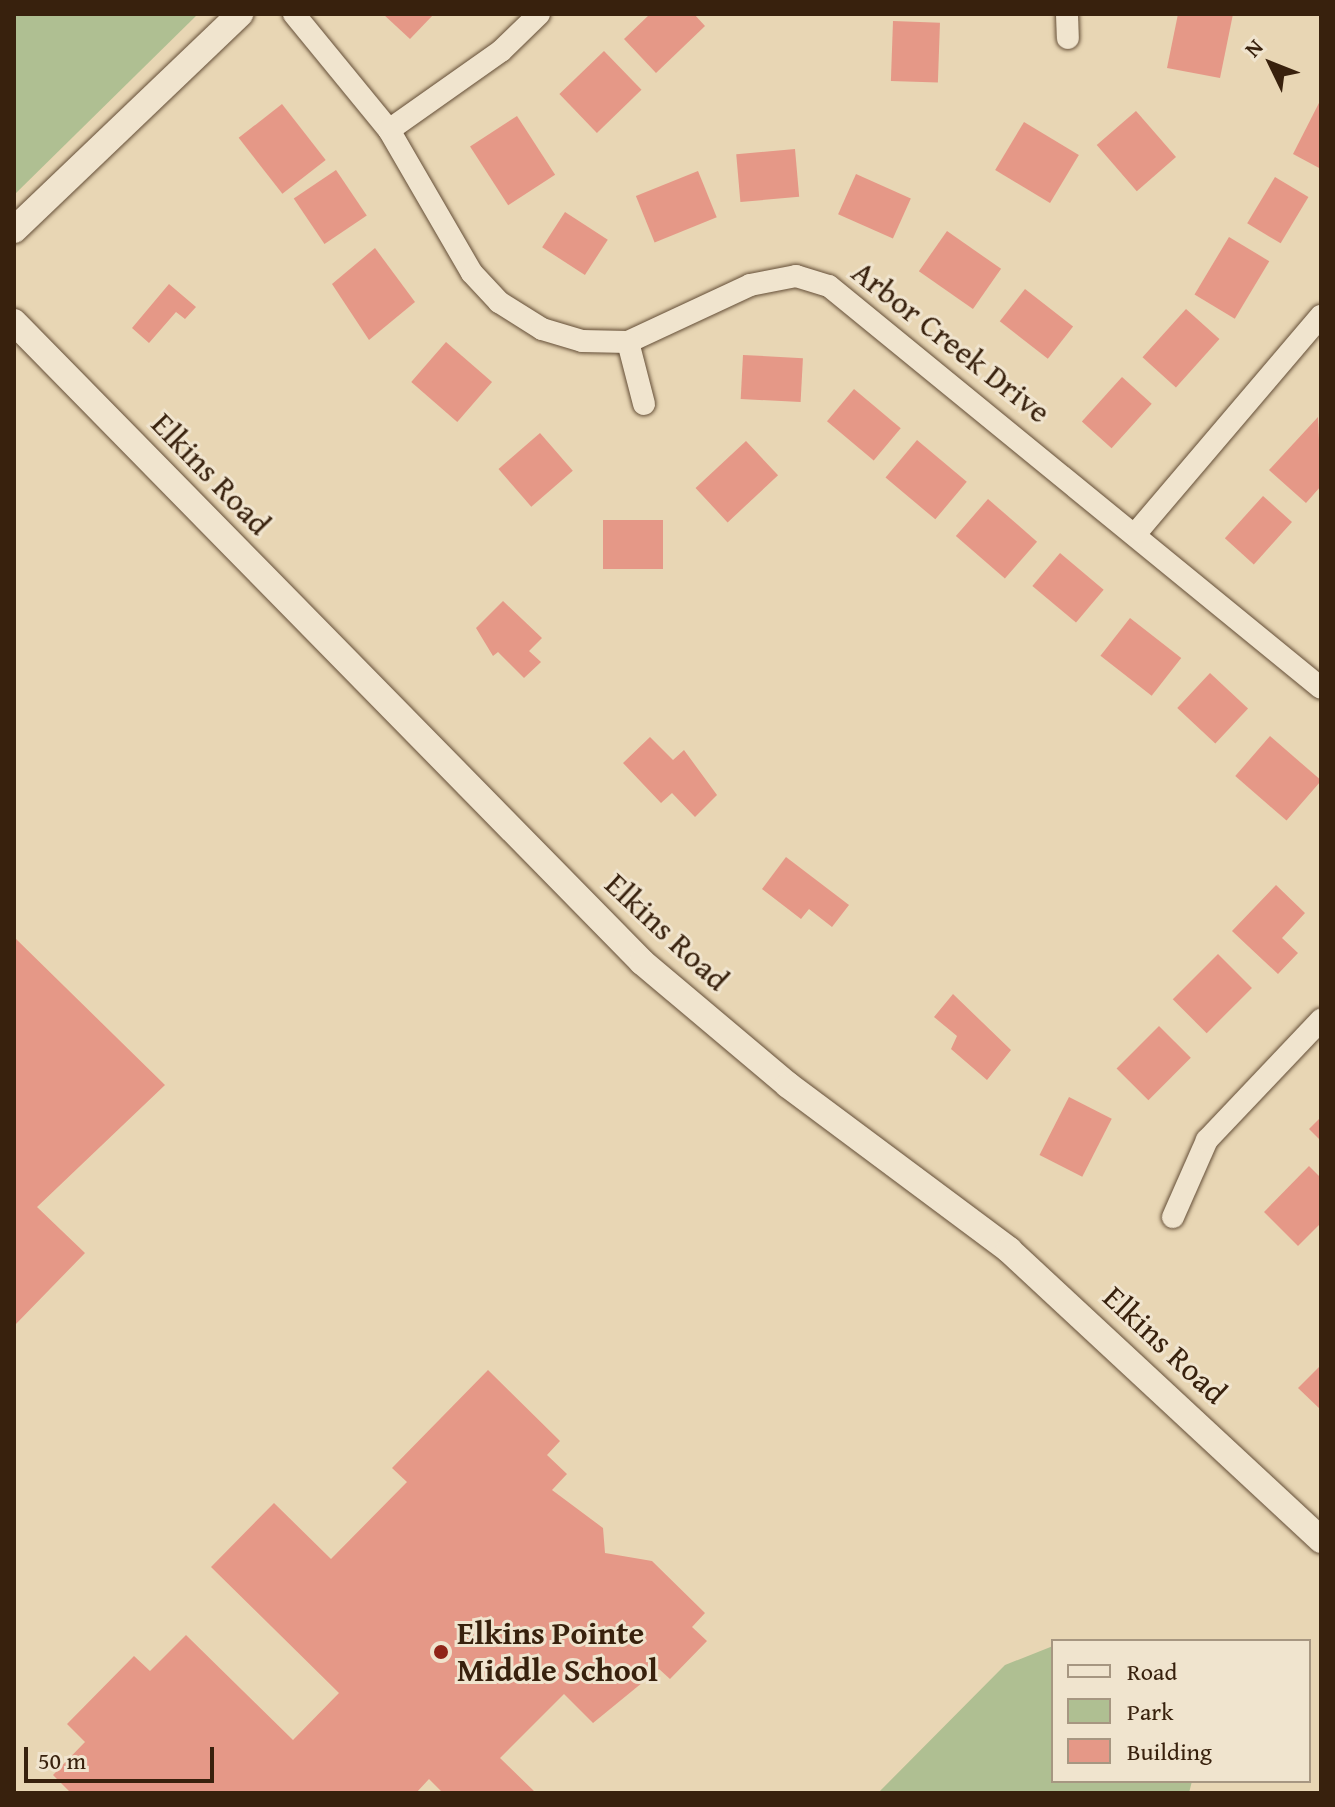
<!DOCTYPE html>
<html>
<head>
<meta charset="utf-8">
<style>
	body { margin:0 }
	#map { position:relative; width:1335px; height:1807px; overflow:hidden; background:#e8d6b4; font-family:"Gentium Book Plus",serif }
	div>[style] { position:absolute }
	.green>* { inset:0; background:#afbf92 }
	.building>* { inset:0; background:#e59887; transform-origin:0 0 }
	.roads { filter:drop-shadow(0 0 2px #644e37) drop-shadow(0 0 2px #644e37) }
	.minor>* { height:22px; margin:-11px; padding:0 11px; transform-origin:11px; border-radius:11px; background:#f0e4ce }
	.tertiary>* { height:26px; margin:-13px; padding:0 13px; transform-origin:13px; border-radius:13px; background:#f0e4ce }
	.dots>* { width:22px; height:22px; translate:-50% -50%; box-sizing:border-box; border:4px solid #f0e4ce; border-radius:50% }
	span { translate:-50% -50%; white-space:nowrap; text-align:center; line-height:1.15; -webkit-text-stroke:6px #f0e4ce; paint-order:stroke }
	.street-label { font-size:32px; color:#38210d }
	.poi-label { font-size:32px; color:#38210d; font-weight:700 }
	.left { translate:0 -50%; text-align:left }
	.frame { position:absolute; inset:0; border:16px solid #38210d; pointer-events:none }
	.legend { position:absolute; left:1051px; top:1639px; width:260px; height:144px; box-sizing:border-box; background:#f0e4ce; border:2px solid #a69681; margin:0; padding:10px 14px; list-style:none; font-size:24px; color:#38210d }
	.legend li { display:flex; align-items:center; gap:16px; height:40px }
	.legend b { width:40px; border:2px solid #a69681 }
	.north { position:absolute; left:1231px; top:24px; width:80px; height:80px; -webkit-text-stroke:6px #f0e4ce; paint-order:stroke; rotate:313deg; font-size:22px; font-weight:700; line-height:32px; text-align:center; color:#38210d }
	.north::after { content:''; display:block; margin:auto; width:28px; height:36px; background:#38210d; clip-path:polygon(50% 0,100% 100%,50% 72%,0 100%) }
	.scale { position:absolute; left:24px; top:1747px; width:190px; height:36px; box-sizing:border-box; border:4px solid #38210d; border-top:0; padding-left:10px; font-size:24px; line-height:28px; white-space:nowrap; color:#38210d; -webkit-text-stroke:6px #f0e4ce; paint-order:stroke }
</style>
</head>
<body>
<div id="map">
	<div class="green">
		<div style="clip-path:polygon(14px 14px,198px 14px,14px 195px)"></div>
		<div style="clip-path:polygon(1053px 1646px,1053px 1781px,1192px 1781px,1189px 1793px,878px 1793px,1005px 1665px)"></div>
	</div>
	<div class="building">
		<div style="clip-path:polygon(383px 14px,434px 14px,410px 39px)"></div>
		<div style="clip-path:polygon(650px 14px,694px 14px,705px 26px,656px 73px,624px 39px)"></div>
		<div style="clip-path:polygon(1178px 14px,1233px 14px,1220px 78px,1167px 68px)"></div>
		<div style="left:893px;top:21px;width:47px;height:60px;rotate:2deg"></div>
		<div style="left:604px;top:51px;width:54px;height:62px;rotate:46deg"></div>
		<div style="clip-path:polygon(1321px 99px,1321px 169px,1293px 154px)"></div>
		<div style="left:282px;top:104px;width:71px;height:55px;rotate:52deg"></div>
		<div style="left:1136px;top:111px;width:61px;height:52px;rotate:49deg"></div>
		<div style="left:517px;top:116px;width:70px;height:56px;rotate:57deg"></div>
		<div style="left:1024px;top:122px;width:64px;height:56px;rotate:31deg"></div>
		<div style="left:795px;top:149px;width:48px;height:59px;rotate:85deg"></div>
		<div style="left:336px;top:170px;width:55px;height:51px;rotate:56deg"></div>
		<div style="left:698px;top:171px;width:50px;height:67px;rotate:68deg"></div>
		<div style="left:856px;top:174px;width:60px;height:44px;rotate:24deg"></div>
		<div style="left:1275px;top:177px;width:39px;height:54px;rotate:31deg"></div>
		<div style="left:565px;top:212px;width:51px;height:42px;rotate:33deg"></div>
		<div style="left:947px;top:231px;width:66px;height:49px;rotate:35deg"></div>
		<div style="left:1229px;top:237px;width:47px;height:67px;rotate:31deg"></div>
		<div style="clip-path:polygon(375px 248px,415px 302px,369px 340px,332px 284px)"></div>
		<div style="clip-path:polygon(169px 284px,196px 307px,185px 319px,176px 312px,149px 343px,132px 328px)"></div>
		<div style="left:1025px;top:289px;width:61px;height:41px;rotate:38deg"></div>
		<div style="left:1186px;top:309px;width:45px;height:65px;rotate:42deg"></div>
		<div style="left:446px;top:342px;width:61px;height:53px;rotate:41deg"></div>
		<div style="left:743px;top:355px;width:60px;height:44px;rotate:3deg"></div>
		<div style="left:1122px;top:377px;width:40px;height:60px;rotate:42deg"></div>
		<div style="left:854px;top:389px;width:61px;height:42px;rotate:40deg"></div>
		<div style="clip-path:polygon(1318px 417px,1321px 486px,1306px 503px,1269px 470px)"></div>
		<div style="left:540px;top:433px;width:50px;height:55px;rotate:49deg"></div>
		<div style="left:917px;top:440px;width:65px;height:49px;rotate:40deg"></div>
		<div style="left:746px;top:441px;width:47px;height:69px;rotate:47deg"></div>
		<div style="left:1263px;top:496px;width:39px;height:57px;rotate:42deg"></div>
		<div style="left:988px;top:499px;width:65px;height:49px;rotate:41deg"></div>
		<div style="left:663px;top:520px;width:49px;height:60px;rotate:90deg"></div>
		<div style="left:1060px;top:553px;width:57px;height:43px;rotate:40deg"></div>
		<div style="clip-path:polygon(503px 601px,542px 638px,529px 651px,541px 662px,524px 678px,498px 652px,493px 656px,476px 628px)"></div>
		<div style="left:1130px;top:618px;width:65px;height:48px;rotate:38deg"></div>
		<div style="left:1210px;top:673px;width:52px;height:48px;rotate:43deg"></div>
		<div style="left:1270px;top:736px;width:68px;height:53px;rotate:41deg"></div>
		<div style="clip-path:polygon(650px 737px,673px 760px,684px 750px,717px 795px,695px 817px,672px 793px,661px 803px,623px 763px)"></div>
		<div style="clip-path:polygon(786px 857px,849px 905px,832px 927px,809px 909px,801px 919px,762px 889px)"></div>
		<div style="clip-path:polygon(1276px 885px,1305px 913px,1282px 938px,1298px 953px,1278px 974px,1232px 931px)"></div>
		<div style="clip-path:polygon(14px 937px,165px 1085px,37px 1207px,85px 1253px,14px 1326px)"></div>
		<div style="left:1218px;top:954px;width:48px;height:64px;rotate:45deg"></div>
		<div style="clip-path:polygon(953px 994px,1011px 1050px,987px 1080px,951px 1049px,957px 1036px,934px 1017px)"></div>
		<div style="left:1159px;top:1026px;width:45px;height:60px;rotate:45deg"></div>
		<div style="left:1069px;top:1097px;width:48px;height:65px;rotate:27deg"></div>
		<div style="clip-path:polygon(1321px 1117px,1321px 1141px,1309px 1129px)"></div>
		<div style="clip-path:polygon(1309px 1166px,1321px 1178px,1321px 1223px,1298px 1246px,1264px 1212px)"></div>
		<div style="clip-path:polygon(1321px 1365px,1321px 1410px,1298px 1388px)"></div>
		<div style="clip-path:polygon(488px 1370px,560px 1441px,547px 1455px,567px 1474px,552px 1490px,603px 1528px,605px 1553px,652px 1561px,705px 1613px,692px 1627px,707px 1641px,670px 1679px,659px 1669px,593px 1723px,564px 1694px,500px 1758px,536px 1793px,443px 1793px,429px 1779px,416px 1793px,71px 1793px,53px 1775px,85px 1742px,67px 1724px,134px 1656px,150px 1671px,186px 1635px,293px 1740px,339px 1693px,211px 1567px,274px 1503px,331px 1559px,407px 1482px,392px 1468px)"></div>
	</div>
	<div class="roads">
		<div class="minor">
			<div style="left:294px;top:14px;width:150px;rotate:50.7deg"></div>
			<div style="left:389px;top:130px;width:165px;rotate:59.9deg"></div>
			<div style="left:472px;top:273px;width:40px;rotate:47deg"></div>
			<div style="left:499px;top:302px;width:51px;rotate:32.1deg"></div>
			<div style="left:542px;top:329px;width:42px;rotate:16.7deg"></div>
			<div style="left:582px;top:341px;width:46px;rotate:1.2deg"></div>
			<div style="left:628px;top:342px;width:135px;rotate:-25deg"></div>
			<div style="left:750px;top:285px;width:47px;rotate:-11.1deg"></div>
			<div style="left:796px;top:276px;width:34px;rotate:17deg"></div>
			<div style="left:829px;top:286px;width:635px;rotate:39.25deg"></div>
			<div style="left:1067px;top:14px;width:24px;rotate:88deg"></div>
			<div style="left:389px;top:130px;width:137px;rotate:-35.2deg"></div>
			<div style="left:501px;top:51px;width:53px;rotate:-44.2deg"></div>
			<div style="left:628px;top:342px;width:64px;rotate:75.5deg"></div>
			<div style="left:1137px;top:532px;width:284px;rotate:-49.6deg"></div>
			<div style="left:1173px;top:1217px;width:84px;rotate:-66.2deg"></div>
			<div style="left:1207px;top:1140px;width:166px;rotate:-46.5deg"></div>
		</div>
		<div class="tertiary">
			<div style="left:14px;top:230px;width:313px;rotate:-43.7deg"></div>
			<div style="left:14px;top:322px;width:897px;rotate:45.54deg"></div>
			<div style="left:642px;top:962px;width:191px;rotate:40.1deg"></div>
			<div style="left:788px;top:1085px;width:276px;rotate:36.7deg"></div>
			<div style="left:1009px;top:1250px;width:426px;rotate:42.9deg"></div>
		</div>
	</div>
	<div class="dots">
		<div style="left:441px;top:1652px;background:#8f2418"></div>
	</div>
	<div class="street-label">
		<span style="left:951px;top:342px;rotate:38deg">Arbor Creek Drive</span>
		<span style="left:211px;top:474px;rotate:46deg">Elkins Road</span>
		<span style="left:667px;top:932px;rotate:43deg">Elkins Road</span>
		<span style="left:1165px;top:1345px;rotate:43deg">Elkins Road</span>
	</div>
	<div class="poi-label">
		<span class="left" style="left:457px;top:1652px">Elkins Pointe<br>Middle School</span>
	</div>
	<div class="frame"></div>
	<ul class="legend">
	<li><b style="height:10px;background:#f0e4ce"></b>Road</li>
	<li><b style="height:22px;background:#afbf92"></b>Park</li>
	<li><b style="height:22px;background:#e59887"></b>Building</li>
	</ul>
	<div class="north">N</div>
	<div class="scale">50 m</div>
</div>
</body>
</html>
